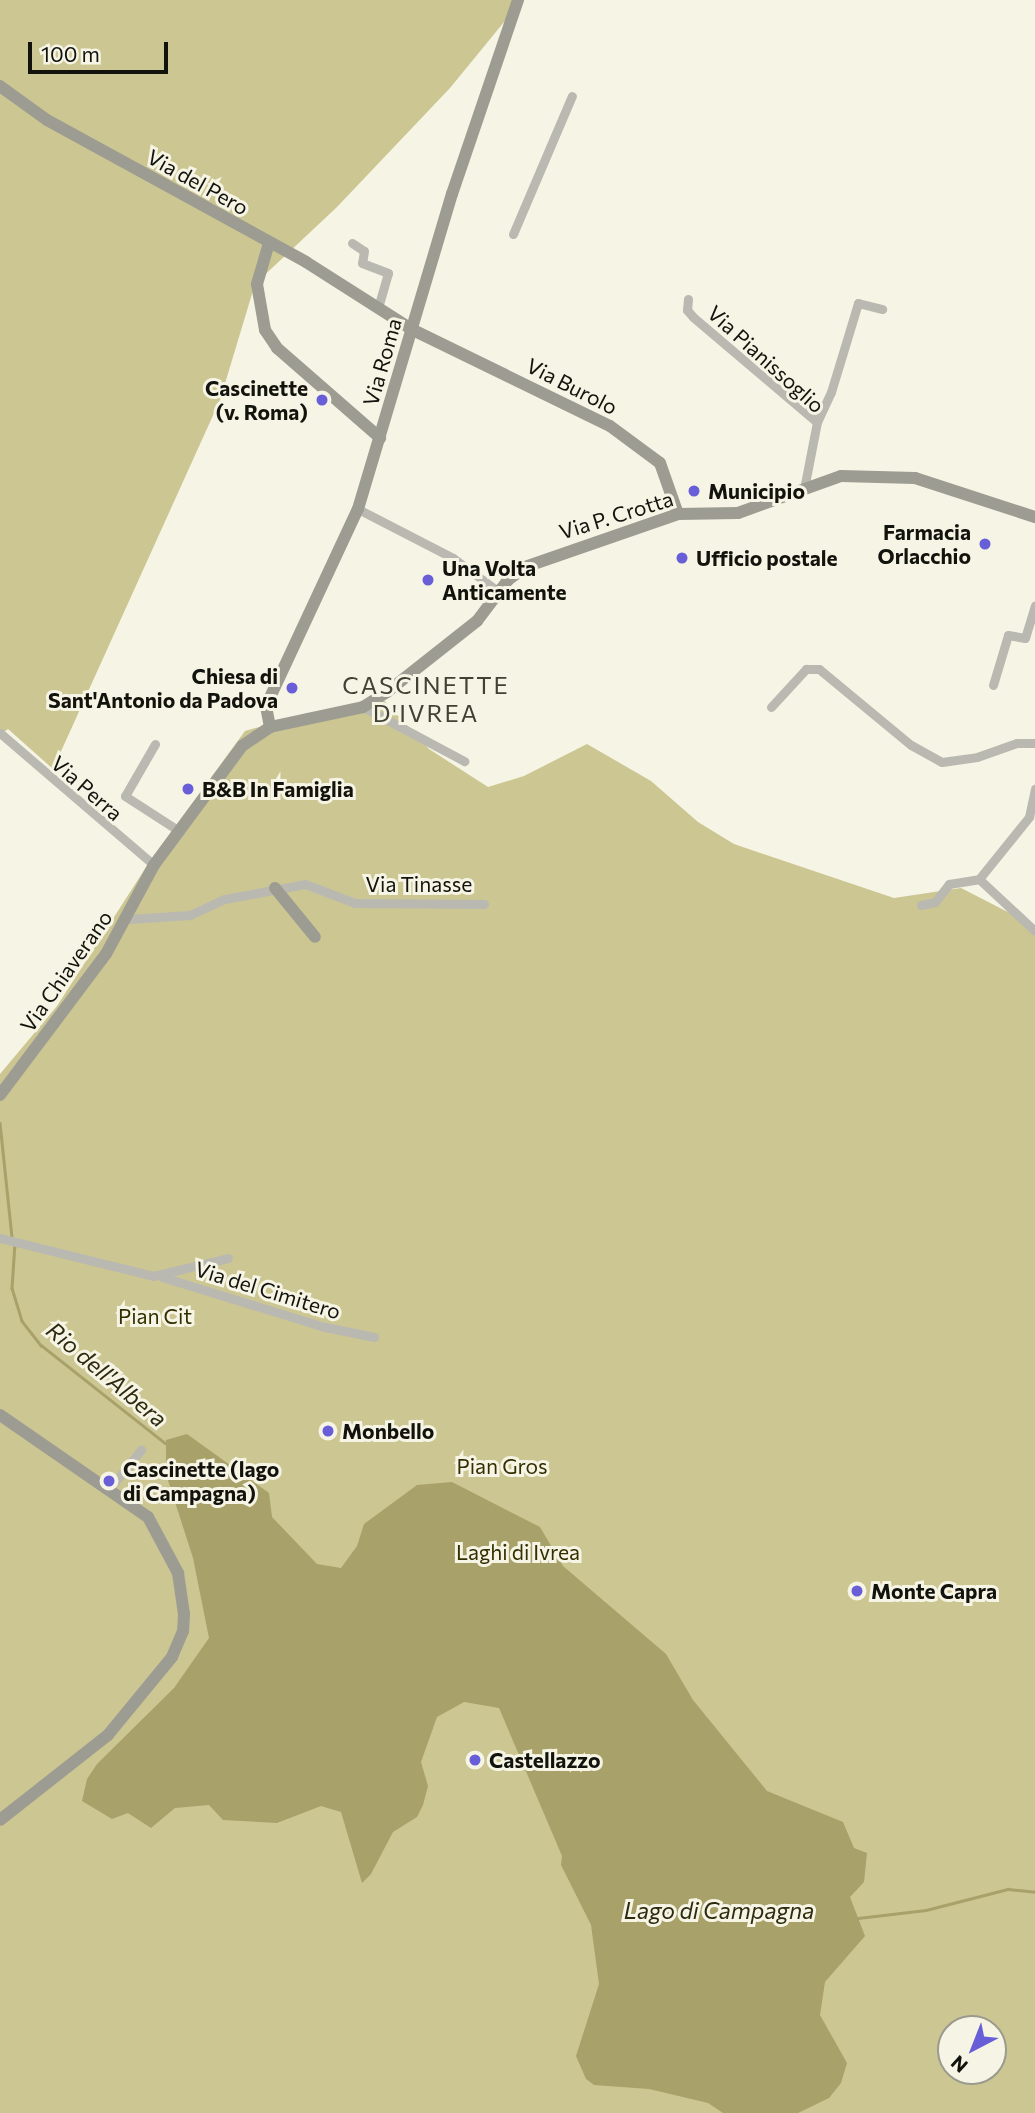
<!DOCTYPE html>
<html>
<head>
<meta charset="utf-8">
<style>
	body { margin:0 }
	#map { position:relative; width:1035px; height:2113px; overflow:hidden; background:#f6f4e4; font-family:Commissioner,sans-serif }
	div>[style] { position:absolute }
	.green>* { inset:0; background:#ccc692 }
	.water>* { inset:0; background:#a8a169 }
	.stream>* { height:2.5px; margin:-1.25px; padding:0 1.25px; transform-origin:1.25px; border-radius:1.25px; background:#a8a169 }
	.street>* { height:9px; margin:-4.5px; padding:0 4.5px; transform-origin:4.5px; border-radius:4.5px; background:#b9b9b2 }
	.secondary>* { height:12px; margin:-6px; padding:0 6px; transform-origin:6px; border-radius:6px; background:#9d9c92 }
	.dots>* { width:19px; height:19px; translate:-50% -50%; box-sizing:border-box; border:4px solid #f6f4e4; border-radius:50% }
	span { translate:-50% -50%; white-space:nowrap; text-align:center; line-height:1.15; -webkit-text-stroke:6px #f6f4e4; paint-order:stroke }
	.street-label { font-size:21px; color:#13130d }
	.poi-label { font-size:21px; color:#13130d; font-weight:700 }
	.right { translate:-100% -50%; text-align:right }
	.left { translate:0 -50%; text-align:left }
	.park-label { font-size:21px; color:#342f00 }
	.water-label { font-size:23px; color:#2d2a0f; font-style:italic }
	.quarter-label { font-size:24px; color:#414033; letter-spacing:2px }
	.north { position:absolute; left:937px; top:2015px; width:70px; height:70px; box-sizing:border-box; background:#f6f4e4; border:2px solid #9b9a8e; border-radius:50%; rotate:222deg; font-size:19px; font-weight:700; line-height:28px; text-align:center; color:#13130d }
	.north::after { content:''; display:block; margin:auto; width:24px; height:32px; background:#685ed7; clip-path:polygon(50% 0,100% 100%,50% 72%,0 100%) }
	.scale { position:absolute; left:28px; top:42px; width:140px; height:32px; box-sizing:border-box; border:4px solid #13130d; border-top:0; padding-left:9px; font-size:21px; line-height:24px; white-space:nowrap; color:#13130d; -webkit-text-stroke:5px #f6f4e4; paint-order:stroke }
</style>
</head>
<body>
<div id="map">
	<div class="green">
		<div style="clip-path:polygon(0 0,522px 0,450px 88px,337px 207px,255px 284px,220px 400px,53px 769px,8px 729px,0 735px)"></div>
		<div style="clip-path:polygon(evenodd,380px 696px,429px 749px,488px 787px,524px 776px,587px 744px,651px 781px,698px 822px,734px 844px,894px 898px,961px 888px,1035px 926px,1035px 2113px,0 2113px,0 1074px,57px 1006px,150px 861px,245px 731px,308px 713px,362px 705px,380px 696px,951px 2029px,993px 2029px,993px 2071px,951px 2071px,951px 2029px)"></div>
	</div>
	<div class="water">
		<div style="clip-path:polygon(187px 1434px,269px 1493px,272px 1517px,317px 1564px,341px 1568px,357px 1546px,364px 1524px,417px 1485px,452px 1482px,540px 1527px,563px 1566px,666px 1654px,693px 1700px,767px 1791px,843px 1822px,854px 1848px,867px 1853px,864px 1882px,850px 1897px,865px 1936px,825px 1982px,820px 2015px,847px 2063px,841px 2083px,829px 2098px,798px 2113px,723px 2113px,708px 2103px,649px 2089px,594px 2085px,586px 2079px,576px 2056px,599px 1984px,591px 1925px,561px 1865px,562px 1856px,499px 1708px,464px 1702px,437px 1717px,421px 1762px,428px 1786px,423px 1805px,417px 1817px,393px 1832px,371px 1874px,362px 1883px,341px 1812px,321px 1806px,277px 1823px,223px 1820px,209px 1805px,175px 1808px,151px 1828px,128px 1813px,112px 1819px,82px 1801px,87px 1779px,97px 1764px,174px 1688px,209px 1638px,193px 1558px,166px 1474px,166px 1440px)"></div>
	</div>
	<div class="stream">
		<div style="left:0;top:1123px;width:115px;rotate:84deg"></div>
		<div style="left:15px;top:1243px;width:45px;rotate:93.8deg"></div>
		<div style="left:12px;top:1288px;width:34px;rotate:73deg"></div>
		<div style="left:22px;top:1321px;width:31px;rotate:52deg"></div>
		<div style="left:41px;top:1345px;width:158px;rotate:38.3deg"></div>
		<div style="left:858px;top:1918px;width:68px;rotate:-6.7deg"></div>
		<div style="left:926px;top:1910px;width:85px;rotate:-14.4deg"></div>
		<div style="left:1008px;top:1889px;width:27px;rotate:6deg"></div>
	</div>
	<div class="street">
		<div style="left:513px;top:234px;width:150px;rotate:-66.9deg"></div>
		<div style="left:352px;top:243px;width:14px;rotate:34deg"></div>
		<div style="left:364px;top:251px;width:12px;rotate:99deg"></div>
		<div style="left:362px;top:263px;width:28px;rotate:21deg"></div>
		<div style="left:388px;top:273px;width:36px;rotate:106deg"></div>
		<div style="left:688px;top:299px;width:11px;rotate:95deg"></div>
		<div style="left:687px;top:310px;width:9px;rotate:49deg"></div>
		<div style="left:693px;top:317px;width:162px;rotate:40.3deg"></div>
		<div style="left:817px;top:422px;width:68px;rotate:101deg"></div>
		<div style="left:817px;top:422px;width:33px;rotate:-65deg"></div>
		<div style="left:831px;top:392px;width:93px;rotate:-73.1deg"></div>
		<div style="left:858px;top:303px;width:25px;rotate:14deg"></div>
		<div style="left:358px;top:509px;width:107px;rotate:27.3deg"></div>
		<div style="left:453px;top:558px;width:57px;rotate:36.5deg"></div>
		<div style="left:993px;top:685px;width:52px;rotate:-73.3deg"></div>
		<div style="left:1008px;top:635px;width:17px;rotate:10deg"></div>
		<div style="left:1025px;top:638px;width:34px;rotate:-73deg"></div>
		<div style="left:363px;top:707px;width:115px;rotate:28.1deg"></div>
		<div style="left:771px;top:707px;width:52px;rotate:-47.4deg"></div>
		<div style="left:806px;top:669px;width:13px"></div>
		<div style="left:819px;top:669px;width:119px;rotate:39.6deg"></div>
		<div style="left:911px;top:745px;width:35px;rotate:29deg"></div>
		<div style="left:942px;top:762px;width:35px;rotate:-8deg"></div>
		<div style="left:977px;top:757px;width:42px;rotate:-19.3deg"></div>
		<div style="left:1017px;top:743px;width:18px"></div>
		<div style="left:0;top:733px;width:203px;rotate:40.6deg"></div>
		<div style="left:155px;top:744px;width:60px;rotate:120deg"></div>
		<div style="left:125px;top:796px;width:64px;rotate:32.9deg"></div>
		<div style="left:979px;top:879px;width:80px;rotate:-51.1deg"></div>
		<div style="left:1029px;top:817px;width:29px;rotate:-78deg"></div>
		<div style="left:979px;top:879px;width:76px;rotate:42.9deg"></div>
		<div style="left:921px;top:905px;width:14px;rotate:-12deg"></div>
		<div style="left:935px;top:902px;width:23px;rotate:-52deg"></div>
		<div style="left:949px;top:884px;width:30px;rotate:-9deg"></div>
		<div style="left:128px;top:919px;width:62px;rotate:-3.7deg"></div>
		<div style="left:190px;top:915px;width:38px;rotate:-25deg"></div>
		<div style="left:225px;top:899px;width:81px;rotate:-10.6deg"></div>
		<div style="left:305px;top:884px;width:53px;rotate:20.8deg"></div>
		<div style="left:355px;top:903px;width:129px;rotate:0.4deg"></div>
		<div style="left:0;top:1238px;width:158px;rotate:13.9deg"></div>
		<div style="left:153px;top:1276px;width:77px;rotate:-13.5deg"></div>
		<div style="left:162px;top:1277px;width:170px;rotate:17.1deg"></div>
		<div style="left:325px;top:1327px;width:50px;rotate:11.5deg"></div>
		<div style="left:111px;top:1487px;width:48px;rotate:-51deg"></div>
	</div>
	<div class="secondary">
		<div style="left:0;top:86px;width:58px;rotate:35.9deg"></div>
		<div style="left:47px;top:120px;width:295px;rotate:28.7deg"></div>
		<div style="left:306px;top:262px;width:125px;rotate:32.5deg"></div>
		<div style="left:411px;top:329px;width:221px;rotate:26deg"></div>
		<div style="left:610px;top:426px;width:62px;rotate:36.5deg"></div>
		<div style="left:660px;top:463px;width:54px;rotate:70.6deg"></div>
		<div style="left:269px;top:243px;width:43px;rotate:106.3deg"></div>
		<div style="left:257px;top:284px;width:47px;rotate:80.1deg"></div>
		<div style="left:265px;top:330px;width:22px;rotate:56deg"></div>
		<div style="left:277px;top:348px;width:137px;rotate:41.1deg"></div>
		<div style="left:270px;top:727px;width:21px;rotate:-101deg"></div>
		<div style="left:266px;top:706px;width:217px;rotate:-65deg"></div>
		<div style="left:358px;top:509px;width:329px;rotate:-73.4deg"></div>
		<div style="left:452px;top:194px;width:205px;rotate:-71.2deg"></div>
		<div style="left:275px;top:888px;width:63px;rotate:50.8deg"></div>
		<div style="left:0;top:1095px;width:176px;rotate:-53.1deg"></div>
		<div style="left:106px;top:954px;width:101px;rotate:-61.7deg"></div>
		<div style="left:154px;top:865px;width:148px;rotate:-53.5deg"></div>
		<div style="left:242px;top:746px;width:34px;rotate:-34deg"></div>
		<div style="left:270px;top:727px;width:95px;rotate:-12.1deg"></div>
		<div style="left:363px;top:707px;width:28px;rotate:-32deg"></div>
		<div style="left:387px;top:692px;width:115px;rotate:-38.3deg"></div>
		<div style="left:477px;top:621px;width:51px;rotate:-52.9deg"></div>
		<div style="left:508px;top:580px;width:21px;rotate:-37deg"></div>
		<div style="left:525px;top:567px;width:162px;rotate:-19.1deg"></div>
		<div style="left:678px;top:514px;width:60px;rotate:-1deg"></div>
		<div style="left:738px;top:513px;width:109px;rotate:-19.8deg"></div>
		<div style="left:841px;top:476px;width:74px;rotate:1.5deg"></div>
		<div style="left:915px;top:478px;width:126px;rotate:18deg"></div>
		<div style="left:0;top:1415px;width:180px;rotate:34.6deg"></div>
		<div style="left:148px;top:1517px;width:64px;rotate:61.8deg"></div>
		<div style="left:178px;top:1573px;width:41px;rotate:81.7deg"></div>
		<div style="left:184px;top:1614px;width:17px;rotate:93deg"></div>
		<div style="left:183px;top:1631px;width:28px;rotate:113deg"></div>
		<div style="left:172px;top:1657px;width:101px;rotate:129.4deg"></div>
		<div style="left:108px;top:1735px;width:137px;rotate:141.8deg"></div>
	</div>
	<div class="dots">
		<div style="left:322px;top:400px;background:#685ed7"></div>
		<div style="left:694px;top:491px;background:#685ed7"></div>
		<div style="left:985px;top:544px;background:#685ed7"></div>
		<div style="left:682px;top:558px;background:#685ed7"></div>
		<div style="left:428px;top:580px;background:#685ed7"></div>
		<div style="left:292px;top:688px;background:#685ed7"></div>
		<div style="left:188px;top:789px;background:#685ed7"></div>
		<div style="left:328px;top:1431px;background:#685ed7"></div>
		<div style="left:109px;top:1481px;background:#685ed7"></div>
		<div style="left:857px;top:1591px;background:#685ed7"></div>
		<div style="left:475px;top:1760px;background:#685ed7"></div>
	</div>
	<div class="street-label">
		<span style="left:198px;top:182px;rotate:29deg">Via del Pero</span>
		<span style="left:766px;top:359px;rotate:42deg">Via Pianissoglio</span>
		<span style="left:382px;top:362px;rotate:-74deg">Via Roma</span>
		<span style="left:572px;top:386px;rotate:27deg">Via Burolo</span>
		<span style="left:616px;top:515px;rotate:-17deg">Via P. Crotta</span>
		<span style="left:87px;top:788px;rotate:41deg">Via Perra</span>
		<span style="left:419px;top:884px">Via Tinasse</span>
		<span style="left:66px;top:971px;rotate:-55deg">Via Chiaverano</span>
		<span style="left:268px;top:1290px;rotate:17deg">Via del Cimitero</span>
	</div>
	<div class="poi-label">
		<span class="right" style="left:308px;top:400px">Cascinette<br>(v. Roma)</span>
		<span class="left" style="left:708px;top:491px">Municipio</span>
		<span class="right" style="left:971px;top:544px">Farmacia<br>Orlacchio</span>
		<span class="left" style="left:696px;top:558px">Ufficio postale</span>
		<span class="left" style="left:442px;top:580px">Una Volta<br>Anticamente</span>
		<span class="right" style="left:278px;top:688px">Chiesa di<br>Sant'Antonio da Padova</span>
		<span class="left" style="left:202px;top:789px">B&amp;B In Famiglia</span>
		<span class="left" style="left:342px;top:1431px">Monbello</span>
		<span class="left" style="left:123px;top:1481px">Cascinette (lago<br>di Campagna)</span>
		<span class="left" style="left:871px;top:1591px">Monte Capra</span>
		<span class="left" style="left:489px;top:1760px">Castellazzo</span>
	</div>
	<div class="park-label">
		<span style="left:155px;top:1316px">Pian Cit</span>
		<span style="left:502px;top:1466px">Pian Gros</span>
		<span style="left:518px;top:1552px">Laghi di Ivrea</span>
	</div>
	<div class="water-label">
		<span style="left:107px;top:1374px;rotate:40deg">Rio dell'Albera</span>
		<span style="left:719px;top:1910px">Lago di Campagna</span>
	</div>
	<div class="quarter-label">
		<span style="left:426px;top:699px">CASCINETTE<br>D'IVREA</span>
	</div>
	<div class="north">N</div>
	<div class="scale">100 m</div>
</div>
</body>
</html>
